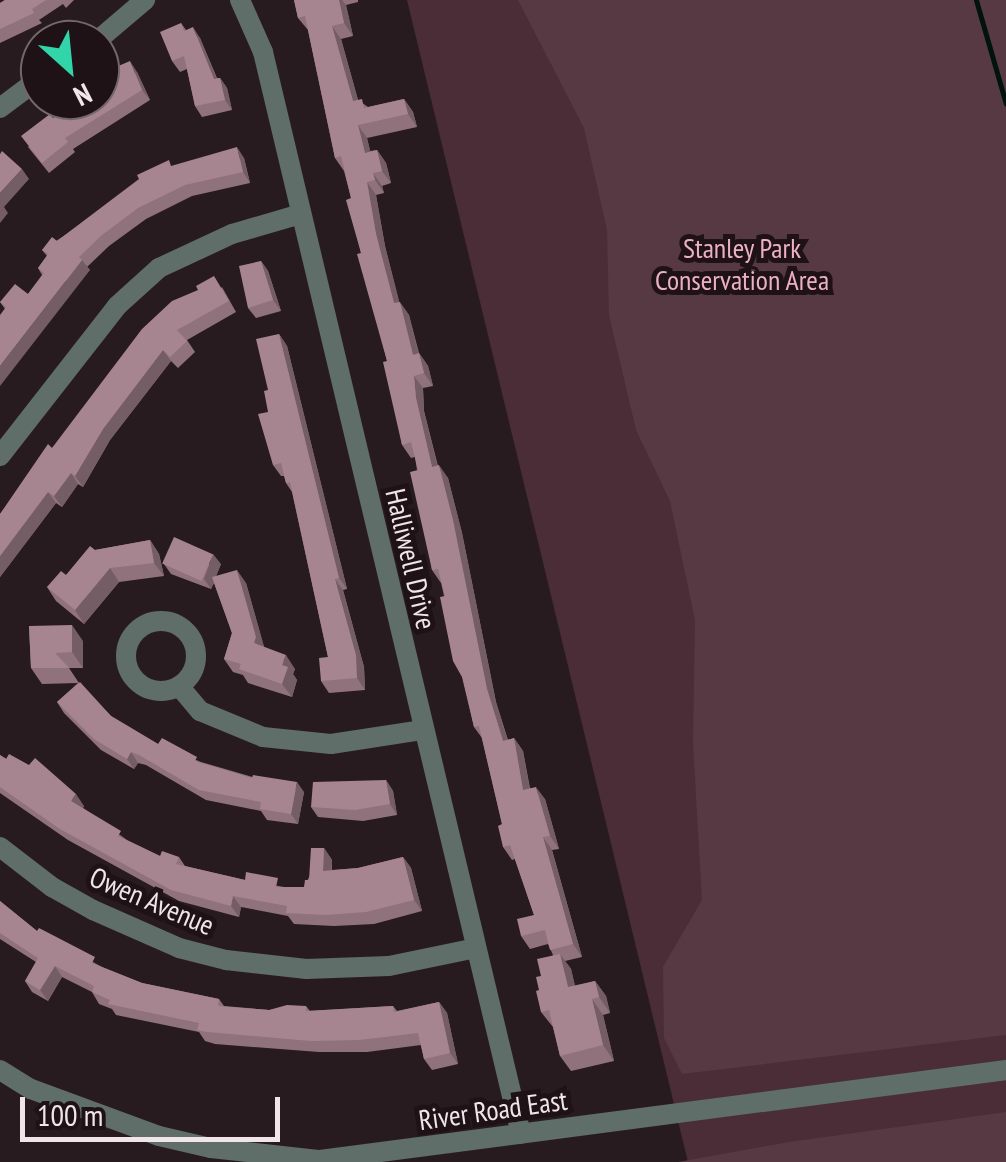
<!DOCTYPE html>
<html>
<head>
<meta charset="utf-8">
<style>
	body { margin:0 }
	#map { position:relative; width:1006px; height:1162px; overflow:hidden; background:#281b1f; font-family:"PT Sans Narrow",sans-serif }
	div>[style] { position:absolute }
	.green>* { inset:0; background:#4a2d37 }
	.forest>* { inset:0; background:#573944 }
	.stream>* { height:5px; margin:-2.5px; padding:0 2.5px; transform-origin:2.5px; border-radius:2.5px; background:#00140d }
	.minor>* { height:20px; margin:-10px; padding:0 10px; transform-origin:10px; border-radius:10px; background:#5f6e68 }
	.minor>.ring { margin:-10px; padding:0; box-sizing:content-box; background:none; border:20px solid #5f6e68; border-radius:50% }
	.wall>* { inset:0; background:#90727c }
	.shaded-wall>* { inset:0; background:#755d65 }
	.building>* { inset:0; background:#a78590; transform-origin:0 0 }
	span { translate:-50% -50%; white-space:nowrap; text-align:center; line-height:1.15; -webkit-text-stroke:10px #1f1216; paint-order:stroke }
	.park-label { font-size:28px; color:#ecb0c5 }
	.street-label { font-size:28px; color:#f0e6e9 }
	.north { position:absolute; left:20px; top:20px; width:100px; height:100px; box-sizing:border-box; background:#1f1216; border:2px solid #73676a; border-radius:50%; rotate:153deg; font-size:28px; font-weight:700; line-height:40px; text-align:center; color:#f0e6e9 }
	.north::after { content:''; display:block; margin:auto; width:35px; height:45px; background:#32d4a9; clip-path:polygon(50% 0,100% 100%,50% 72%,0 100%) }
	.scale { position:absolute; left:20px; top:1097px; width:260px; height:45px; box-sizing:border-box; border:5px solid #f0e6e9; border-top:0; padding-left:12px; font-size:30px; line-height:35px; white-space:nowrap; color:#f0e6e9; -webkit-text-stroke:8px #1f1216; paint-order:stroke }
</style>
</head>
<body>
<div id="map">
	<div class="green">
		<div style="clip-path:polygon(407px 0,1006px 0,1006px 1162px,688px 1162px)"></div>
	</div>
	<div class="forest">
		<div style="clip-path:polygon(518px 0,1006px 0,1006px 1035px,682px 1074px,664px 1038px,663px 967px,702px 900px,693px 743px,695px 620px,670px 501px,636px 430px,609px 315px,607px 230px,584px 128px)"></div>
		<div style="clip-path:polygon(1006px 1112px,1006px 1162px,678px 1162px,789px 1142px)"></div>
	</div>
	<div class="stream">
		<div style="left:976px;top:0;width:108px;rotate:73.9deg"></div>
	</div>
	<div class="minor">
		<div style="left:240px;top:0;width:57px;rotate:66.1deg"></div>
		<div style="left:263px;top:52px;width:1112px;rotate:76.59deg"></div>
		<div style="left:98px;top:40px;width:62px;rotate:-40.4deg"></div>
		<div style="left:0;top:108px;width:50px;rotate:-36.9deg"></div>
		<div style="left:0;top:456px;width:190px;rotate:-52deg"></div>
		<div style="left:117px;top:306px;width:57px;rotate:-42.1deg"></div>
		<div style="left:159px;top:268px;width:81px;rotate:-25deg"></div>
		<div style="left:232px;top:234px;width:72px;rotate:-16.2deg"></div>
		<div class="ring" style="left:126px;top:621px;width:50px;height:50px"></div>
		<div style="left:179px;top:686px;width:33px;rotate:50deg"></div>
		<div style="left:200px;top:711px;width:68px;rotate:22.4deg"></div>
		<div style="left:263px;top:737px;width:68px;rotate:5.9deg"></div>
		<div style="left:331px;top:744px;width:93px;rotate:-8.7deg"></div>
		<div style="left:0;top:847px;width:66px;rotate:37.6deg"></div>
		<div style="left:52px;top:887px;width:47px;rotate:29.3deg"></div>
		<div style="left:93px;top:910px;width:94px;rotate:23.8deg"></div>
		<div style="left:179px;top:948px;width:49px;rotate:14.3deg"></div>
		<div style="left:226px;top:960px;width:81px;rotate:6.4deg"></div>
		<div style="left:306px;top:969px;width:83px;rotate:-2.1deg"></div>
		<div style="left:389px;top:966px;width:89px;rotate:-11.7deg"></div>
		<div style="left:0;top:1070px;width:36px;rotate:32deg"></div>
		<div style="left:31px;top:1089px;width:136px;rotate:20.2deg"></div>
		<div style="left:159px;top:1136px;width:53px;rotate:13deg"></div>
		<div style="left:211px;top:1148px;width:110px;rotate:6.3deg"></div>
		<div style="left:320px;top:1160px;width:692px;rotate:-7.47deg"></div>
	</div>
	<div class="wall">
		<div style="clip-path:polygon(5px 0,74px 0,66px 8px,63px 4px,39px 20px,42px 23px,0 43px,0 3px)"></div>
		<div style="clip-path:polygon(294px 0,358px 0,358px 2px,346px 5px,353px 36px,341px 39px,358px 100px,368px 107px,404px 99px,413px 112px,417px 127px,367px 138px,370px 151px,377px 150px,386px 163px,391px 183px,382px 186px,384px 193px,376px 195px,385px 246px,399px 302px,409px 315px,419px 353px,428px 366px,433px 386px,423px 388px,424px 411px,438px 466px,448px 478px,462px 533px,496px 702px,508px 740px,514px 738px,523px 751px,530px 788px,545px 799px,559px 849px,552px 850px,582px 957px,565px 961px,571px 969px,575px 986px,595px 981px,606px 996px,610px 1013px,603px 1015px,614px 1061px,571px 1071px,560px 1056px,553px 1027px,541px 1012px,539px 990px,541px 976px,553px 955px,548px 944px,530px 949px,521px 936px,534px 915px,515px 859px,512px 860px,503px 847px,502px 824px,482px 738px,474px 727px,441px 583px,432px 570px,415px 457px,411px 458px,402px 445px,387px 361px,361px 253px,351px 198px,344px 171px,335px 158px,308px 30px,298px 18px)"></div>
		<div style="clip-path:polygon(181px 23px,186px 30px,200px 38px,217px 78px,220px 78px,227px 88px,232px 110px,202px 117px,195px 106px,187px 69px,180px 72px,172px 61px)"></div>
		<div style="clip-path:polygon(137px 72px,150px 100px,73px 149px,75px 152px,49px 173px,28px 147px,53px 118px)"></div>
		<div style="clip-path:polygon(244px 158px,250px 183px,192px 196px,146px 219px,109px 246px,87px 267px,90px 270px,5px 309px,0 302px,28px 294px,42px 275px,38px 268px,47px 256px,42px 250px,173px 166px)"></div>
		<div style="clip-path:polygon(261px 261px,268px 271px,281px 311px,256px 318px,248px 308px)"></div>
		<div style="clip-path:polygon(222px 287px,236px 312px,187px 340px,195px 352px,178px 368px,171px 361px,110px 440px,83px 487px,78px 484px,62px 507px,56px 503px,0 577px,0 514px,52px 448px)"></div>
		<div style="clip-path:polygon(279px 334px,287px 346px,347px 589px,343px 590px,364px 667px,365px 690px,329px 693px,321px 681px,328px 657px,292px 492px,286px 483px,284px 476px,281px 476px,273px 465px,268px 390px)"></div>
		<div style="clip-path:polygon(150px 540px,159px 554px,164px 576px,119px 582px,84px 624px,56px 601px,47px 587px,66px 575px,95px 550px)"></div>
		<div style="clip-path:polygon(164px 564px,221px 564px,216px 576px,246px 583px,264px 647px,295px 669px,293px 674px,297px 680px,292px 697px,248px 683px,243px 675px,233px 672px,224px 659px,232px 633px,214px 583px,211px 589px,171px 574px)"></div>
		<div style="clip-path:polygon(29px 626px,83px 641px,83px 668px,69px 668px,79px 683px,111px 716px,158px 744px,201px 762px,304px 792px,298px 824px,267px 820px,261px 811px,206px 800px,146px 765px,138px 763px,134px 769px,101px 750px,64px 713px,57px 702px,78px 683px,42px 684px,31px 668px)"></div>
		<div style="clip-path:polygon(0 755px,84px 806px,83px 808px,127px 840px,160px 856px,179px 857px,185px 866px,245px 880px,284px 887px,304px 887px,324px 848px,332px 860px,332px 870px,358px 868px,403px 857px,411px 868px,422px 911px,374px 924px,334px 926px,294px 924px,288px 916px,241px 907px,239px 917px,179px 901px,68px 840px,0 793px)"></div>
		<div style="clip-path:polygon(386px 780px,393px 791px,397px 815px,363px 821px,318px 817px,311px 807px)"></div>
		<div style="clip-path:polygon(0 901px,37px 931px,102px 967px,142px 983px,219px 999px,224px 1006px,269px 1010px,306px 1006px,310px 1011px,393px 1006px,397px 1011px,439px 1002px,447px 1013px,458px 1064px,432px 1070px,424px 1059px,421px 1045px,367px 1052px,319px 1052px,215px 1044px,205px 1041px,199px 1032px,116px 1015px,112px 1009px,99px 1004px,92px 992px,62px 977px,48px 1001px,32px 992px,25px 981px,36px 962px,0 939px)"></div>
	</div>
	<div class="shaded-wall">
		<div style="clip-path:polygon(339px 0,342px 0,346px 5px,353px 36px,344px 23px)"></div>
		<div style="clip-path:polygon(332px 26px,341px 39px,362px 114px,353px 101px)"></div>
		<div style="clip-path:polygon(193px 27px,200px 38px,221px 90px,214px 79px)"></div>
		<div style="clip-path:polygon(130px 61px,137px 72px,150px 100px,142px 90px)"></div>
		<div style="clip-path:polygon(220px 78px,227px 88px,232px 110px,225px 100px)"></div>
		<div style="clip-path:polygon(404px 99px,413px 112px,417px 127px,408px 114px)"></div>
		<div style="clip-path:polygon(358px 125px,367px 138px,374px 166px,365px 153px)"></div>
		<div style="clip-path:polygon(237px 147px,244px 158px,250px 183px,243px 172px)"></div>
		<div style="clip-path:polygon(377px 150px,386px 163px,391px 183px,382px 171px)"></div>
		<div style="clip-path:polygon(22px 169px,29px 179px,4px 207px,8px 213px,0 223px,0 193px)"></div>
		<div style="clip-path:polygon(373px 173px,382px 186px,384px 193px,375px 180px)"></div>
		<div style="clip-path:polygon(367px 182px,376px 195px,385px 246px,403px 316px,394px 303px,376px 234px)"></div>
		<div style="clip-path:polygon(82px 260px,90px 270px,0 386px,0 366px)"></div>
		<div style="clip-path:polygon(261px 261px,268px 271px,281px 311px,273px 300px)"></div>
		<div style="clip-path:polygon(400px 302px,409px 315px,422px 368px,413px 355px)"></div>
		<div style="clip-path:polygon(279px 334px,287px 346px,347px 589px,339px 578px)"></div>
		<div style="clip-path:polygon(163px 350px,171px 361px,110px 440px,83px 487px,75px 476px,103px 429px)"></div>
		<div style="clip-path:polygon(419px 353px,428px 366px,433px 386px,424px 373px)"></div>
		<div style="clip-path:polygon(414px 376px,423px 388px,424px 411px,441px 480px,432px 467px,416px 398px)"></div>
		<div style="clip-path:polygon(439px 465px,448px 478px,462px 533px,496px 702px,512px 754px,503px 741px,487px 689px)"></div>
		<div style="clip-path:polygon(71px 473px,78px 484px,62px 507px,54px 496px)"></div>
		<div style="clip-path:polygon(48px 492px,56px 503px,0 577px,0 556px)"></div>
		<div style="clip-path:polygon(150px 540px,159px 554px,164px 576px,154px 563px)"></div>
		<div style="clip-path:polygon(213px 554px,221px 564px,211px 589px,204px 579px)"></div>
		<div style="clip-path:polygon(110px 568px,119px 582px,84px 624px,75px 610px)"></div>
		<div style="clip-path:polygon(237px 570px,246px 583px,265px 650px,254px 643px)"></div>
		<div style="clip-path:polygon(335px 579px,343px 590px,364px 667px,365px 690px,357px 678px)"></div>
		<div style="clip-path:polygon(72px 625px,83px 641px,83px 668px,72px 652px)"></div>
		<div style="clip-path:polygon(286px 655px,295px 669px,293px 674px,297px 680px,292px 697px,282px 684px,282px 665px)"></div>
		<div style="clip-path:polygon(514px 738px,523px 751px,532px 802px,523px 790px)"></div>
		<div style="clip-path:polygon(131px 752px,138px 763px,134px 769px,127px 759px)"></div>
		<div style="clip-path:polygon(386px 780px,393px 791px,397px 815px,390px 804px)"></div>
		<div style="clip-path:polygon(297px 782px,304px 792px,298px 824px,291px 814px)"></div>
		<div style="clip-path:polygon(536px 787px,545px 799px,559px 849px,550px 836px)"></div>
		<div style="clip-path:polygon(76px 794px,84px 806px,79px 813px,71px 801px)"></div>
		<div style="clip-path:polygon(543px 837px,552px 850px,582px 957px,573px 944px)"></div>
		<div style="clip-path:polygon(324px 848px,332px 860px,331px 882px,323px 871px)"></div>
		<div style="clip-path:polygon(403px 857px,411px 868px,422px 911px,414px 900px)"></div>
		<div style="clip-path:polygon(233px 896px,241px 907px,239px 917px,231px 906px)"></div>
		<div style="clip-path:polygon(560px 954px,571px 969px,579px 1003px,568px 987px)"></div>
		<div style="clip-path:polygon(55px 966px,62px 977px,48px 1001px,40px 990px)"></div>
		<div style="clip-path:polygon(595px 981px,606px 996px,610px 1013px,599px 997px)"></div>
		<div style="clip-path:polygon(592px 999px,603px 1015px,614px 1061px,603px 1045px)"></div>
		<div style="clip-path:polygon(439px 1002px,447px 1013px,458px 1064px,450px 1053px)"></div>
	</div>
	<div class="building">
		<div style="clip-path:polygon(5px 0,46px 0,32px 9px,34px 13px,0 29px,0 3px)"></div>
		<div style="clip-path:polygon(294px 0,339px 0,344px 23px,332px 26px,353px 101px,362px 99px,364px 108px,404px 99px,408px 114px,358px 125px,365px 153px,377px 150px,382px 171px,373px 173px,375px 180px,367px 182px,376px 234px,394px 303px,400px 302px,413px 355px,419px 353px,424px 373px,414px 376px,416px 398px,432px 467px,439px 465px,453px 520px,487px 689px,503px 741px,514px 738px,523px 790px,536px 787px,550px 836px,543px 837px,573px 944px,550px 950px,545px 930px,521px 936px,517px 919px,534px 915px,510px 845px,503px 847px,498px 826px,502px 824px,479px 726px,474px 727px,462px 677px,453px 661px,440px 597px,445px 596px,438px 569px,432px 570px,410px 472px,418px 470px,411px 442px,402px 445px,383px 362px,387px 361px,357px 254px,361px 253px,346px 200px,351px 198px,341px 156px,335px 158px,305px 16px,298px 18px)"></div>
		<div style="clip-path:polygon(181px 23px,184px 31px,193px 27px,214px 79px,220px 78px,225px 100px,195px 106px,184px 56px,172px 61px,160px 32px)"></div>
		<div style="clip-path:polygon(130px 61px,142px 90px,65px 138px,68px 142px,42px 163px,21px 136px,50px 114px,53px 118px,75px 103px,73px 100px,100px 100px,100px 77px,109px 70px)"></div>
		<div style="clip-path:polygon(237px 147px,243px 172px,185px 185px,138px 208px,102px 235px,79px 257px,82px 260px,0 366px,0 315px,6px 307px,0 302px,15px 284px,28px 294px,44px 273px,38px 268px,48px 254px,42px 250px,52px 237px,57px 241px,139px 179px,137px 175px,169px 160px,171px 166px)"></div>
		<div style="clip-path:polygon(2px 151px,22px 169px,0 193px,0 154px)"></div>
		<div style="clip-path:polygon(261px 261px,273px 300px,248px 308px,239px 266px)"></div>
		<div style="clip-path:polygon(214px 276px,229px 301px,177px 330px,187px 341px,170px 357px,163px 350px,103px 429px,75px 476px,71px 473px,54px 496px,48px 492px,0 556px,0 514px,48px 444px,52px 448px,142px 329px,172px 301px,198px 290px,196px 286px)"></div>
		<div style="clip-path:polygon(279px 334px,339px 578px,335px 579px,356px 655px,357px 678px,321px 681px,319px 658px,328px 657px,290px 482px,286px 483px,281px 463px,273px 465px,258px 414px,268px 412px,264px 391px,268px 390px,256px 339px)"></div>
		<div style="left:174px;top:537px;width:43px;height:29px;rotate:24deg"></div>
		<div style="clip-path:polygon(150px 540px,154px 563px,110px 568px,75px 610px,47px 587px,61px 571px,66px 575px,90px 546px,95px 550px)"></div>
		<div style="clip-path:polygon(237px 570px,256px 637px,254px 643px,286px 655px,282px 665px,288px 667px,282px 684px,239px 669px,241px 664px,224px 659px,232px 633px,212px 577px)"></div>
		<div style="clip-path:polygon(72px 625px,72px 652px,55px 653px,69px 668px,31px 668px,29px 626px)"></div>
		<div style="clip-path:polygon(80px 682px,111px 716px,158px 744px,162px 738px,197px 757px,195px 761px,252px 778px,253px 775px,297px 782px,291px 814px,260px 809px,261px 802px,199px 790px,139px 755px,131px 752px,127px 759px,94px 739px,57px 702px)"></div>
		<div style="clip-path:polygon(9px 754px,29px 765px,35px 758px,76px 794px,71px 801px,121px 831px,118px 836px,160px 856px,162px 851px,179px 857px,176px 864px,245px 880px,246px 872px,278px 878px,276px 887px,304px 887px,305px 880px,309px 880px,311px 848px,324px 848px,323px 871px,358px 868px,403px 857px,414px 900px,366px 912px,326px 915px,286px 913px,287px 906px,233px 896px,231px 906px,171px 890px,60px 829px,0 787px,0 755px,6px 759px)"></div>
		<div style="clip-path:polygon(386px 780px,390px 804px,355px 810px,311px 807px,313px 782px)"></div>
		<div style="clip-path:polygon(0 901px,37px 931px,39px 928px,95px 957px,92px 963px,142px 983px,219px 999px,218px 1006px,269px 1010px,287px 1005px,306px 1006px,306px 1011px,393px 1006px,394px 1012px,439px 1002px,450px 1053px,424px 1059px,418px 1033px,359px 1040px,311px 1041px,207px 1032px,197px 1030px,199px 1023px,108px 1004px,110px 1000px,92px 992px,94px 986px,55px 966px,40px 990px,25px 981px,38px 958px,0 933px)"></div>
		<div style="clip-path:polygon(560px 954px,568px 987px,595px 981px,599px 997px,592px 999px,603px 1045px,560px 1056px,549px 1010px,541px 1012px,536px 991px,539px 990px,536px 977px,541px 976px,537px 959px)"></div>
	</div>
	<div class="park-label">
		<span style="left:742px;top:264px">Stanley Park<br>Conservation Area</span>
	</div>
	<div class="street-label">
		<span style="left:411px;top:559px;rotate:77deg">Halliwell Drive</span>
		<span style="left:152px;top:901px;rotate:23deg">Owen Avenue</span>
		<span style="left:493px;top:1110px;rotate:-8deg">River Road East</span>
	</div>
	<div class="north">N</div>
	<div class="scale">100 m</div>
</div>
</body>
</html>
